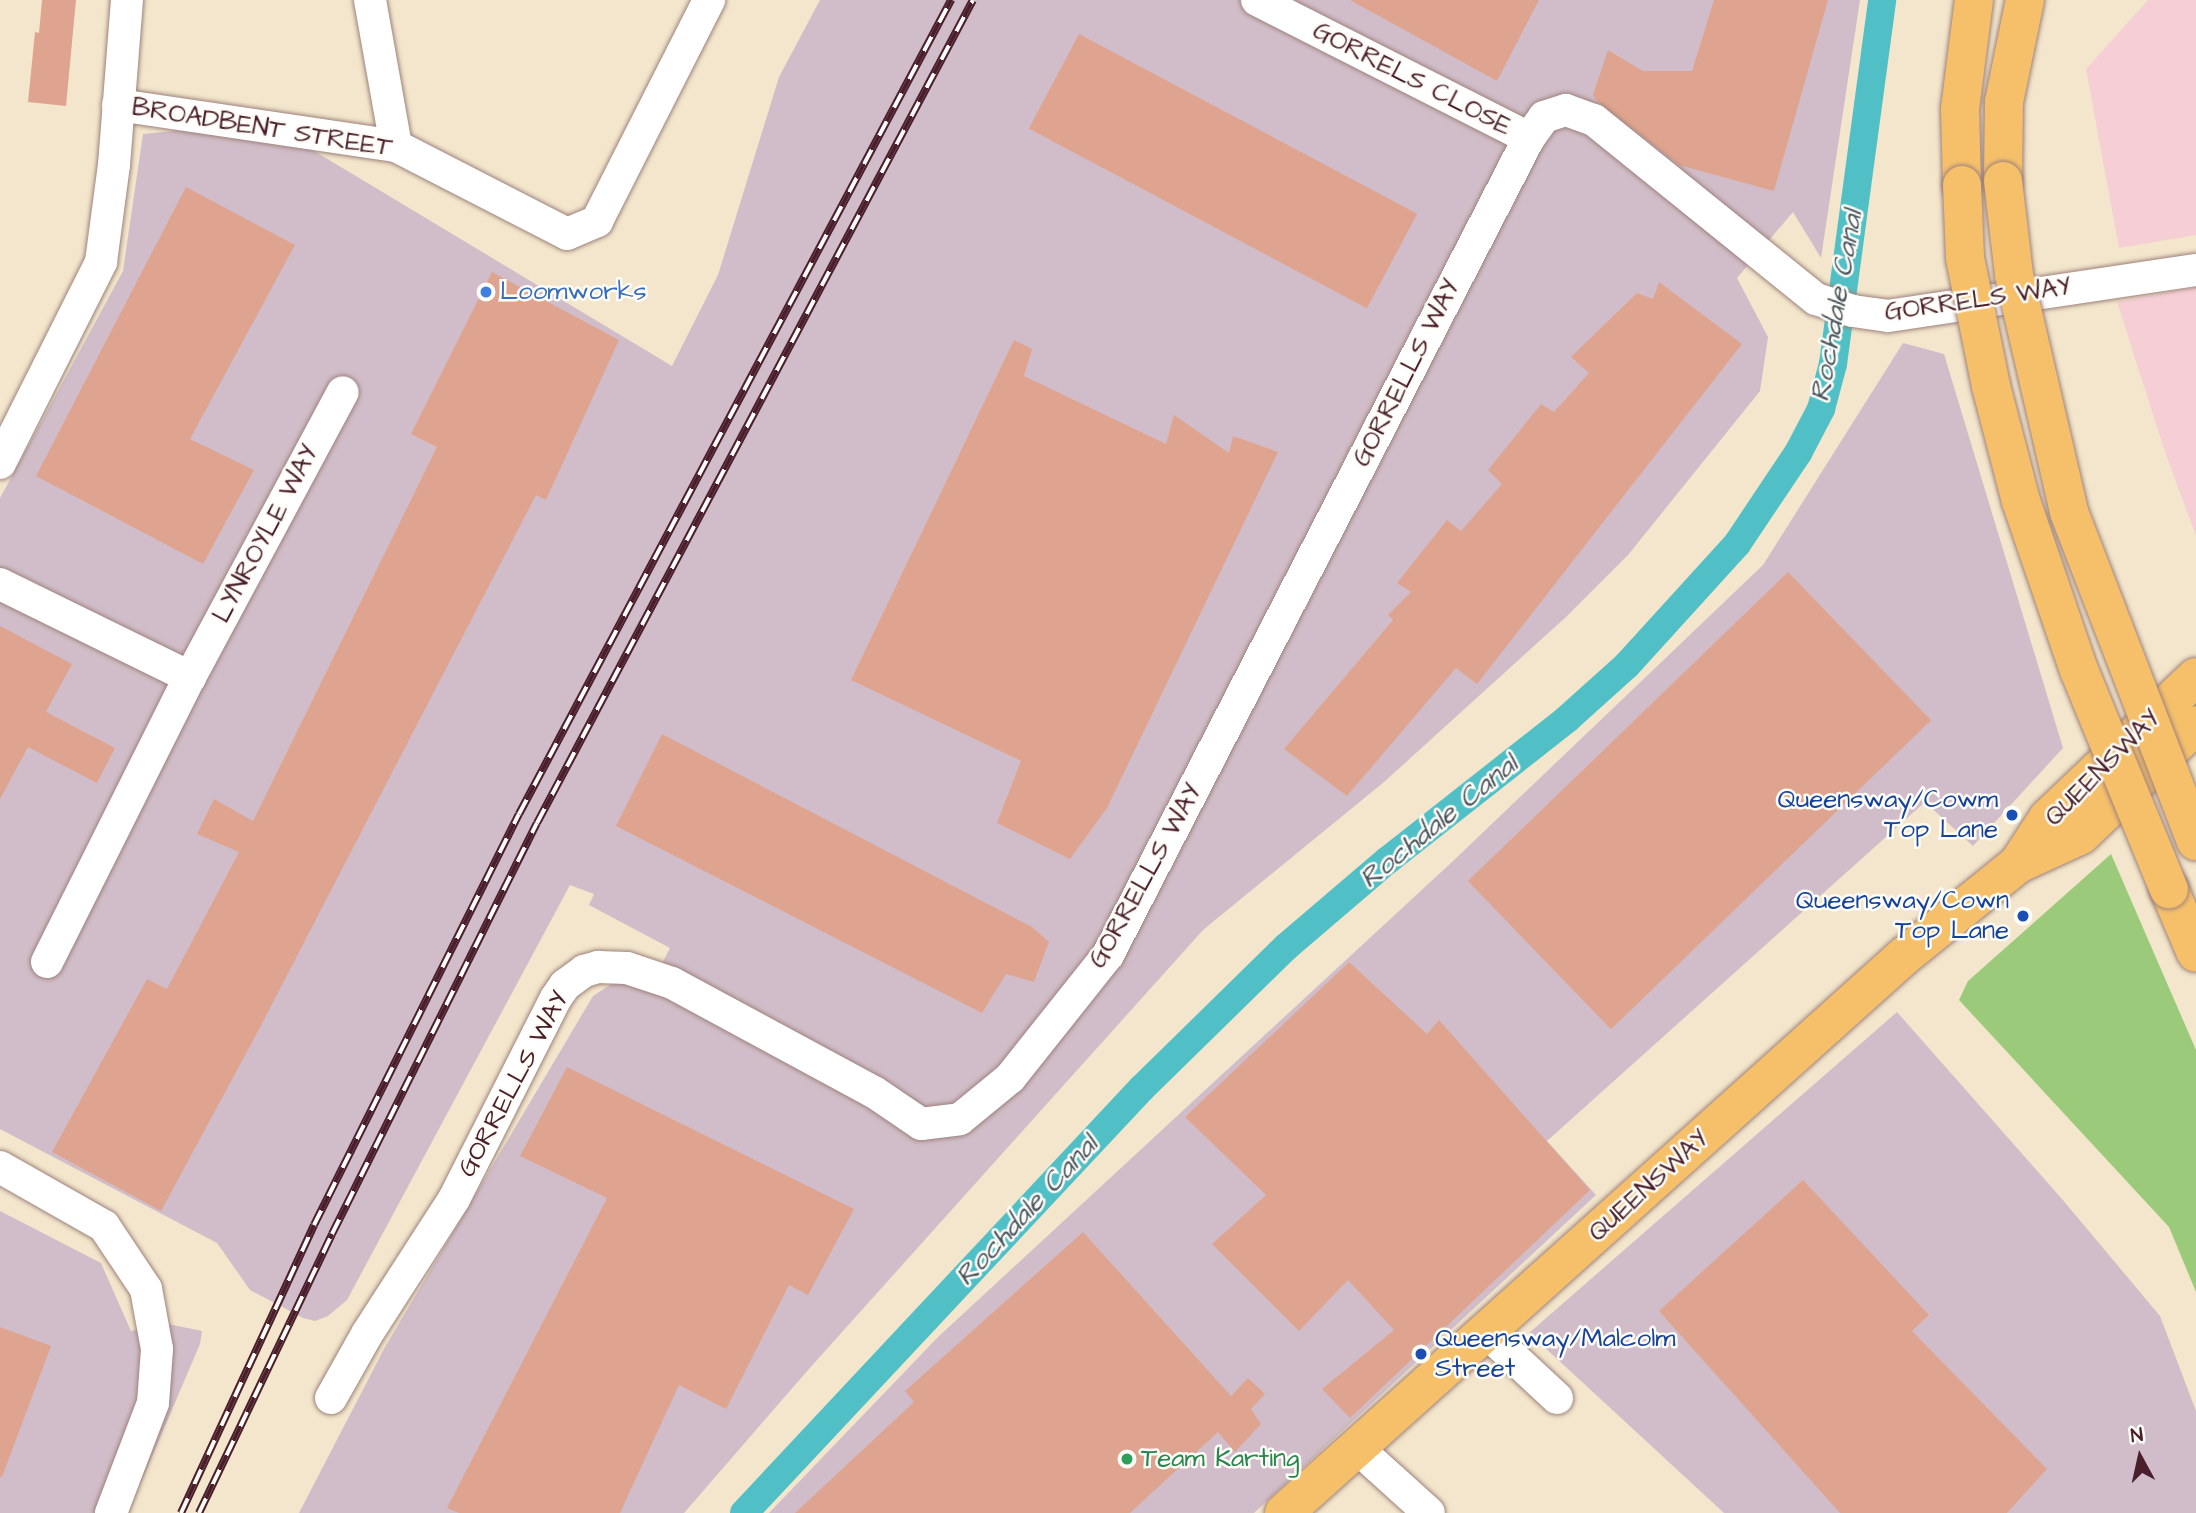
<!DOCTYPE html>
<html>
<head>
<meta charset="utf-8">
<style>
	body { margin:0 }
	#map { position:relative; width:2196px; height:1513px; overflow:hidden; background:#f3e6cc; font-family:"Architects Daughter",sans-serif }
	div>[style] { position:absolute }
	.built>* { inset:0; background:#f6cfd6 }
	.industrial>* { inset:0; background:#d1bdc9 }
	.green>* { inset:0; background:#9bcb7a }
	.canal>* { height:28px; margin:-14px; padding:0 14px; transform-origin:14px; border-radius:14px; background:#51c0c6 }
	.building>* { inset:0; background:#dfa48f; transform-origin:0 0 }
	.roads { filter:drop-shadow(0 0 2px #9e827c) drop-shadow(0 0 2px #9e827c) }
	.street>* { height:32px; margin:-16px; padding:0 16px; transform-origin:16px; border-radius:16px; background:#fff }
	.primary>* { height:38px; margin:-19px; padding:0 19px; transform-origin:19px; border-radius:19px; background:#f6c06b }
	.highway>* { height:38px; margin:-19px; padding:0 19px; transform-origin:19px; border-radius:19px; background:#f6c06b }
	.rail>* { height:8px; margin-top:-4px; transform-origin:0; background:repeating-linear-gradient(90deg,#fdfcf7 0 16px,#4a1f2b 0 32px); box-sizing:border-box; border-block:2px solid #4a1f2b }
	.bridges { filter:drop-shadow(0 0 2px #9e827c) drop-shadow(0 0 2px #9e827c) }
	.highway-bridge>* { height:38px; margin:-19px; padding:0 19px; transform-origin:19px; border-radius:19px; background:#f6c06b }
	.dots>* { width:19px; height:19px; translate:-50% -50%; box-sizing:border-box; border:4px solid #fdfcf7; border-radius:50% }
	span { translate:-50% -50%; white-space:nowrap; text-align:center; line-height:1.15; -webkit-text-stroke:5px #fdfcf7; paint-order:stroke }
	.street-label { font-size:26px; color:#4a1f2b }
	.shop-label { font-size:26px; color:#366cbe }
	.left { translate:0 -50%; text-align:left }
	.transit-label { font-size:26px; color:#164399 }
	.right { translate:-100% -50%; text-align:right }
	.leisure-label { font-size:26px; color:#27864d }
	.water-label { font-size:28px; color:#4c5761; font-style:italic }
	.north { position:absolute; left:2105px; top:1422px; width:70px; height:70px; -webkit-text-stroke:5px #fdfcf7; paint-order:stroke; rotate:352deg; font-size:19px; font-weight:700; line-height:28px; text-align:center; color:#4a1f2b }
	.north::after { content:''; display:block; margin:auto; width:24px; height:32px; background:#4a1f2b; clip-path:polygon(50% 0,100% 100%,50% 72%,0 100%) }
</style>
</head>
<body>
<div id="map">
	<div class="built">
		<div style="clip-path:polygon(2148px 0,2196px 0,2196px 235px,2119px 248px,2086px 69px)"></div>
		<div style="clip-path:polygon(2196px 287px,2196px 536px,2165px 452px,2117px 302px)"></div>
	</div>
	<div class="industrial">
		<div style="clip-path:polygon(820px 0,1860px 0,1821px 258px,1793px 212px,1737px 278px,1768px 337px,1760px 391px,1628px 555px,1566px 617px,1384px 782px,1203px 930px,808px 1370px,684px 1513px,299px 1513px,385px 1347px,593px 996px,616px 981px,648px 991px,670px 948px,589px 905px,594px 894px,570px 885px,347px 1300px,328px 1316px,315px 1321px,303px 1318px,250px 1290px,217px 1243px,0 1129px,0 498px,123px 271px,143px 134px,266px 122px,672px 366px,718px 275px,779px 77px)"></div>
		<div style="clip-path:polygon(1903px 343px,1944px 354px,2063px 748px,1973px 846px,1925px 802px,1547px 1141px,1596px 1195px,1254px 1513px,769px 1513px,938px 1337px,1452px 862px,1763px 565px)"></div>
		<div style="clip-path:polygon(1897px 1012px,2062px 1199px,2160px 1316px,2196px 1411px,2196px 1513px,1724px 1513px,1529px 1333px)"></div>
		<div style="clip-path:polygon(0 1211px,101px 1263px,131px 1331px,168px 1324px,202px 1331px,200px 1344px,128px 1513px,0 1513px)"></div>
	</div>
	<div class="green">
		<div style="clip-path:polygon(2111px 854px,2196px 1050px,2196px 1292px,2169px 1227px,1959px 1000px,1968px 981px)"></div>
	</div>
	<div class="canal">
		<div style="left:744px;top:1513px;width:582px;rotate:-46.88deg"></div>
		<div style="left:1142px;top:1088px;width:202px;rotate:-44.4deg"></div>
		<div style="left:1286px;top:947px;width:134px;rotate:-40.5deg"></div>
		<div style="left:1388px;top:860px;width:228px;rotate:-38.2deg"></div>
		<div style="left:1567px;top:719px;width:81px;rotate:-42deg"></div>
		<div style="left:1627px;top:665px;width:164px;rotate:-47.7deg"></div>
		<div style="left:1737px;top:544px;width:110px;rotate:-56.2deg"></div>
		<div style="left:1798px;top:453px;width:50px;rotate:-62.4deg"></div>
		<div style="left:1821px;top:409px;width:47px;rotate:-75.1deg"></div>
		<div style="left:1833px;top:364px;width:367px;rotate:-82.3deg"></div>
	</div>
	<div class="building">
		<div style="clip-path:polygon(42px 0,76px 0,66px 106px,28px 102px,35px 32px,39px 33px)"></div>
		<div style="clip-path:polygon(1350px 0,1539px 0,1497px 81px)"></div>
		<div style="clip-path:polygon(1714px 0,1828px 0,1774px 191px,1679px 165px,1598px 102px,1593px 95px,1608px 50px,1643px 71px,1692px 71px)"></div>
		<div style="left:1079px;top:34px;width:383px;height:107px;rotate:28deg"></div>
		<div style="clip-path:polygon(186px 187px,295px 245px,190px 439px,254px 470px,203px 564px,36px 476px)"></div>
		<div style="clip-path:polygon(492px 272px,619px 340px,546px 500px,536px 495px,255px 1037px,161px 1211px,52px 1152px,147px 979px,167px 989px,239px 852px,197px 834px,214px 799px,253px 821px,437px 447px,411px 434px)"></div>
		<div style="clip-path:polygon(1659px 282px,1742px 344px,1477px 684px,1456px 668px,1347px 796px,1284px 749px,1393px 620px,1388px 615px,1411px 592px,1397px 583px,1447px 520px,1461px 531px,1502px 484px,1488px 470px,1541px 404px,1554px 412px,1589px 373px,1571px 357px,1637px 293px,1653px 299px)"></div>
		<div style="clip-path:polygon(1014px 340px,1032px 349px,1024px 376px,1166px 444px,1174px 415px,1229px 453px,1233px 436px,1278px 452px,1107px 808px,1070px 859px,997px 823px,1021px 761px,851px 680px)"></div>
		<div style="left:1788px;top:572px;width:206px;height:445px;rotate:46deg"></div>
		<div style="clip-path:polygon(0 626px,72px 664px,46px 712px,115px 748px,97px 783px,28px 747px,0 799px)"></div>
		<div style="clip-path:polygon(662px 734px,1032px 927px,1049px 942px,1034px 982px,1006px 974px,982px 1013px,616px 826px)"></div>
		<div style="clip-path:polygon(1349px 962px,1427px 1034px,1439px 1020px,1590px 1190px,1350px 1418px,1322px 1389px,1394px 1330px,1348px 1280px,1299px 1331px,1212px 1244px,1266px 1195px,1185px 1117px)"></div>
		<div style="clip-path:polygon(567px 1067px,854px 1209px,808px 1295px,789px 1285px,726px 1409px,679px 1385px,620px 1513px,459px 1513px,447px 1508px,607px 1198px,520px 1156px)"></div>
		<div style="clip-path:polygon(1803px 1180px,1929px 1315px,1912px 1331px,2047px 1469px,2007px 1513px,1840px 1513px,1659px 1311px)"></div>
		<div style="clip-path:polygon(1083px 1232px,1231px 1396px,1248px 1378px,1265px 1394px,1251px 1409px,1261px 1424px,1235px 1452px,1218px 1432px,1130px 1513px,795px 1513px,914px 1402px,905px 1391px)"></div>
		<div style="clip-path:polygon(0 1327px,51px 1346px,2px 1477px,0 1477px)"></div>
	</div>
	<div class="roads">
		<div class="street">
			<div style="left:370px;top:0;width:148px;rotate:79.9deg"></div>
			<div style="left:1257px;top:0;width:305px;rotate:26.9deg"></div>
			<div style="left:118px;top:105px;width:281px;rotate:8.4deg"></div>
			<div style="left:396px;top:146px;width:192px;rotate:27.2deg"></div>
			<div style="left:567px;top:234px;width:33px;rotate:-23deg"></div>
			<div style="left:597px;top:221px;width:248px;rotate:-63.1deg"></div>
			<div style="left:0;top:463px;width:225px;rotate:-63.3deg"></div>
			<div style="left:101px;top:262px;width:98px;rotate:-82.4deg"></div>
			<div style="left:114px;top:165px;width:166px;rotate:-85.5deg"></div>
			<div style="left:0;top:584px;width:212px;rotate:26.1deg"></div>
			<div style="left:47px;top:962px;width:319px;rotate:-63.4deg"></div>
			<div style="left:190px;top:677px;width:323px;rotate:-61.8deg"></div>
			<div style="left:0;top:1167px;width:120px;rotate:29.6deg"></div>
			<div style="left:104px;top:1226px;width:76px;rotate:56.3deg"></div>
			<div style="left:146px;top:1289px;width:61px;rotate:79.6deg"></div>
			<div style="left:157px;top:1349px;width:54px;rotate:94.2deg"></div>
			<div style="left:153px;top:1403px;width:118px;rotate:110.9deg"></div>
			<div style="left:1486px;top:1332px;width:97px;rotate:42.9deg"></div>
			<div style="left:331px;top:1398px;width:73px;rotate:-60.6deg"></div>
			<div style="left:367px;top:1334px;width:161px;rotate:-57.2deg"></div>
			<div style="left:454px;top:1199px;width:225px;rotate:-63.1deg"></div>
			<div style="left:556px;top:998px;width:16px;rotate:-55deg"></div>
			<div style="left:565px;top:985px;width:24px;rotate:-36deg"></div>
			<div style="left:584px;top:971px;width:15px;rotate:-16deg"></div>
			<div style="left:598px;top:967px;width:29px;rotate:2deg"></div>
			<div style="left:627px;top:968px;width:47px;rotate:18.4deg"></div>
			<div style="left:672px;top:983px;width:230px;rotate:28.4deg"></div>
			<div style="left:874px;top:1092px;width:57px;rotate:34.2deg"></div>
			<div style="left:921px;top:1124px;width:39px;rotate:-7deg"></div>
			<div style="left:960px;top:1119px;width:65px;rotate:-39.4deg"></div>
			<div style="left:1010px;top:1078px;width:157px;rotate:-51.5deg"></div>
			<div style="left:1108px;top:955px;width:919px;rotate:-62.74deg"></div>
			<div style="left:1529px;top:138px;width:26px;rotate:-54deg"></div>
			<div style="left:1544px;top:117px;width:23px;rotate:-18deg"></div>
			<div style="left:1566px;top:110px;width:30px;rotate:20deg"></div>
			<div style="left:1594px;top:120px;width:285px;rotate:38.9deg"></div>
			<div style="left:1816px;top:299px;width:39px;rotate:18deg"></div>
			<div style="left:1853px;top:311px;width:35px;rotate:8deg"></div>
			<div style="left:1888px;top:316px;width:311px;rotate:-8.5deg"></div>
			<div style="left:1356px;top:1447px;width:98px;rotate:42.1deg"></div>
		</div>
		<div class="primary">
			<div style="left:2018px;top:864px;width:55px;rotate:-56.9deg"></div>
			<div style="left:2048px;top:818px;width:204px;rotate:-43.6deg"></div>
			<div style="left:1284px;top:1513px;width:832px;rotate:-41.93deg"></div>
			<div style="left:1903px;top:957px;width:148px;rotate:-39deg"></div>
			<div style="left:2018px;top:864px;width:69px;rotate:-24.7deg"></div>
			<div style="left:2081px;top:835px;width:159px;rotate:-43.7deg"></div>
		</div>
		<div class="highway">
			<div style="left:2003px;top:181px;width:79px;rotate:-89.3deg"></div>
			<div style="left:2004px;top:102px;width:104px;rotate:-78.4deg"></div>
			<div style="left:1962px;top:185px;width:76px;rotate:-91.5deg"></div>
			<div style="left:1960px;top:109px;width:110px;rotate:-82.7deg"></div>
			<div style="left:2169px;top:889px;width:69px;rotate:67.1deg"></div>
		</div>
	</div>
	<div class="rail">
		<div style="left:181px;top:1513px;width:317px;rotate:-65.2deg"></div>
		<div style="left:314px;top:1225px;width:459px;rotate:-63.5deg"></div>
		<div style="left:519px;top:814px;width:922px;rotate:-62.04deg"></div>
		<div style="left:199px;top:1513px;width:309px;rotate:-64.5deg"></div>
		<div style="left:332px;top:1234px;width:459px;rotate:-63.5deg"></div>
		<div style="left:537px;top:823px;width:931px;rotate:-62.09deg"></div>
	</div>
	<div class="bridges">
		<div class="highway-bridge">
			<div style="left:2003px;top:181px;width:95px;rotate:83.3deg"></div>
			<div style="left:2014px;top:275px;width:243px;rotate:76.9deg"></div>
			<div style="left:2069px;top:512px;width:353px;rotate:68.9deg"></div>
			<div style="left:1962px;top:185px;width:73px;rotate:87.6deg"></div>
			<div style="left:1965px;top:258px;width:131px;rotate:78.5deg"></div>
			<div style="left:1991px;top:386px;width:119px;rotate:75.4deg"></div>
			<div style="left:2021px;top:501px;width:179px;rotate:71.1deg"></div>
			<div style="left:2079px;top:670px;width:237px;rotate:67.7deg"></div>
		</div>
	</div>
	<div class="dots">
		<div style="left:486px;top:292px;background:#3f7fe0"></div>
		<div style="left:2012px;top:815px;background:#1a4fb4"></div>
		<div style="left:2023px;top:916px;background:#1a4fb4"></div>
		<div style="left:1421px;top:1354px;background:#1a4fb4"></div>
		<div style="left:1127px;top:1459px;background:#2e9e5b"></div>
	</div>
	<div class="street-label">
		<span style="left:1412px;top:79px;rotate:27deg">GORRELS CLOSE</span>
		<span style="left:262px;top:128px;rotate:9deg">BROADBENT STREET</span>
		<span style="left:1978px;top:300px;rotate:-8deg">GORRELS WAY</span>
		<span style="left:1407px;top:373px;rotate:-63deg">GORRELLS WAY</span>
		<span style="left:266px;top:534px;rotate:-62deg">LYNROYLE WAY</span>
		<span style="left:2103px;top:768px;rotate:-45deg">QUEENSWAY</span>
		<span style="left:1146px;top:876px;rotate:-61deg">GORRELLS WAY</span>
		<span style="left:514px;top:1084px;rotate:-62deg">GORRELLS WAY</span>
		<span style="left:1649px;top:1186px;rotate:-42deg">QUEENSWAY</span>
	</div>
	<div class="shop-label">
		<span class="left" style="left:500px;top:292px">Loomworks</span>
	</div>
	<div class="transit-label">
		<span class="right" style="left:1998px;top:815px">Queensway/Cowm<br>Top Lane</span>
		<span class="right" style="left:2009px;top:916px">Queensway/Cown<br>Top Lane</span>
		<span class="left" style="left:1435px;top:1354px">Queensway/Malcolm<br>Street</span>
	</div>
	<div class="leisure-label">
		<span class="left" style="left:1141px;top:1459px">Team Karting</span>
	</div>
	<div class="water-label">
		<span style="left:1837px;top:306px;rotate:-80deg">Rochdale Canal</span>
		<span style="left:1439px;top:822px;rotate:-39deg">Rochdale Canal</span>
		<span style="left:1027px;top:1211px;rotate:-47deg">Rochdale Canal</span>
	</div>
	<div class="north">N</div>
</div>
</body>
</html>
